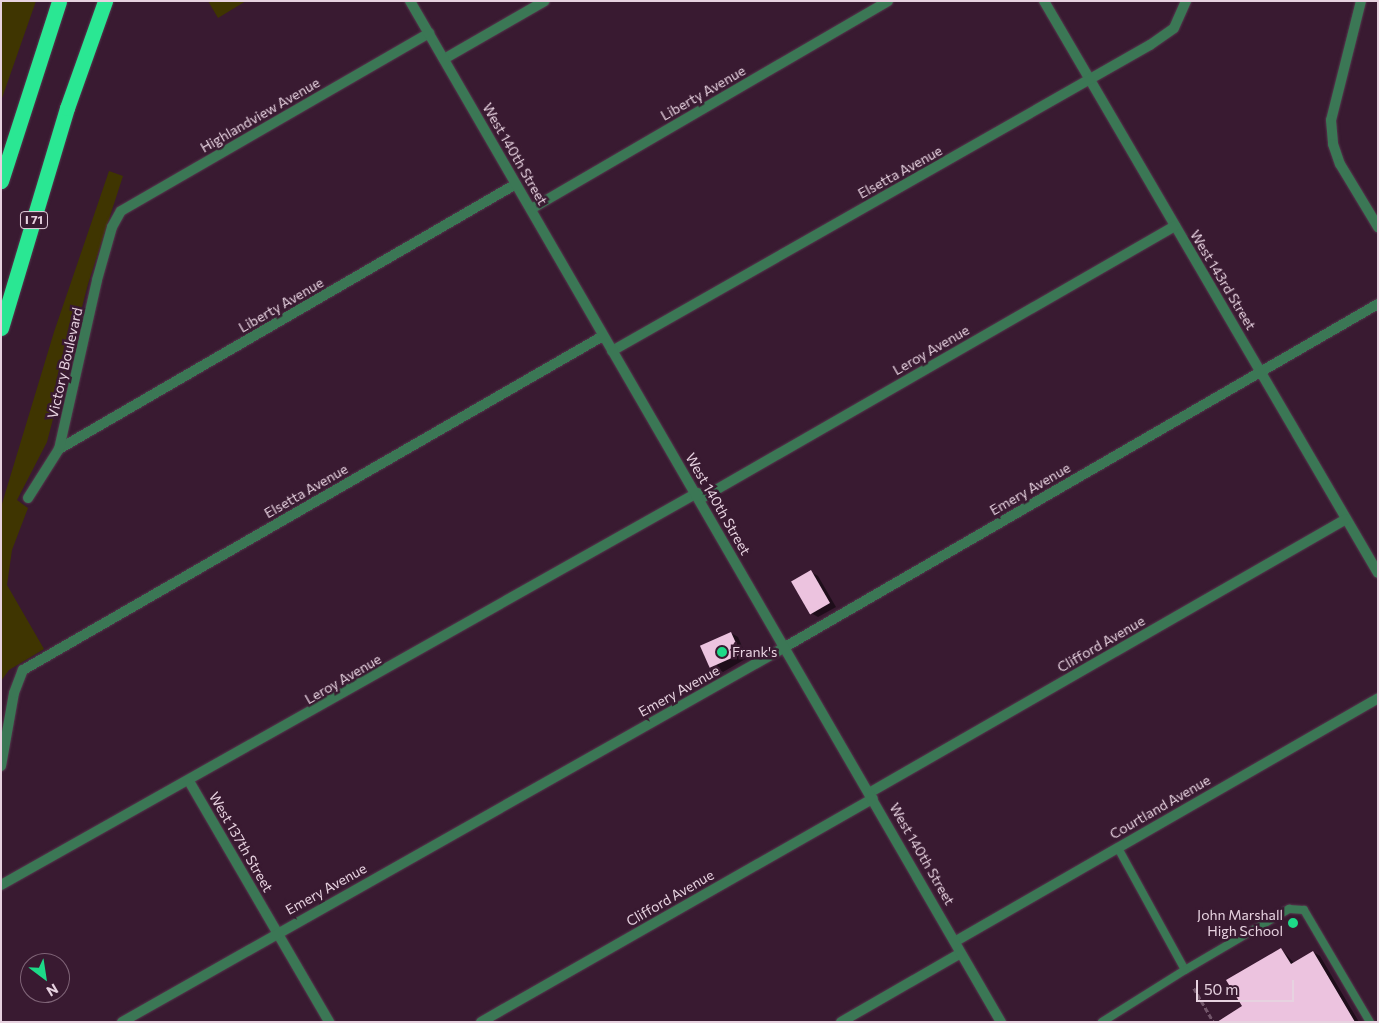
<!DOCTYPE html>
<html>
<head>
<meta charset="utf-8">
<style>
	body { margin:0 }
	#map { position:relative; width:1379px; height:1023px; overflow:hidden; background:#391a31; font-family:Commissioner,sans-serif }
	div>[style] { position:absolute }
	.green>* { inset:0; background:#3f3501 }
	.shadow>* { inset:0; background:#0007 }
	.building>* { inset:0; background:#ecc3df; transform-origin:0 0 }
	.path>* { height:2.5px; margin-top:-1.25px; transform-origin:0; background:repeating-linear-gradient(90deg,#72566a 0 5px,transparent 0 7.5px) }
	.roads { filter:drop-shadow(0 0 1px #55374d) drop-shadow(0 0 1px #55374d) }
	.service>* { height:8px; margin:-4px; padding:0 4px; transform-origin:4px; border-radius:4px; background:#3b7755 }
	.minor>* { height:10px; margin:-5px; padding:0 5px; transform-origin:5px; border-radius:5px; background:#3b7755 }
	.tertiary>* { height:10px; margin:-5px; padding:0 5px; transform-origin:5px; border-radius:5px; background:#3b7755 }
	.motorway>* { height:15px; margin:-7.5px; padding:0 7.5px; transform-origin:7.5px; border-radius:7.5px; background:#2ae793 }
	.dots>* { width:14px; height:14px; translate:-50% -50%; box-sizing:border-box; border:2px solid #391a31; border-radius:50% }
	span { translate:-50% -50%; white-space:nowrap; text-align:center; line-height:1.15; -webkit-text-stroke:5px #391a31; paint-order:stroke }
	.shield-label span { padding:1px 4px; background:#391a31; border:1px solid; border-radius:4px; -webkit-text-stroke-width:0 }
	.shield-label { font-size:12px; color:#e7d2e0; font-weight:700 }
	.street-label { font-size:14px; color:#e7d2e0 }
	.poi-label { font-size:14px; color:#e7d2e0 }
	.left { translate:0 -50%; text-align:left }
	.right { translate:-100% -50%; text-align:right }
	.frame { position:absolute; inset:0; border:2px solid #e7d2e0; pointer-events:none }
	.north { position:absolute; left:20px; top:953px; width:50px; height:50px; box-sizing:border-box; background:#391a31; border:1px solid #7f6477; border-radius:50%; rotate:149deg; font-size:14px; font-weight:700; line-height:20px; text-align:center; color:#e7d2e0 }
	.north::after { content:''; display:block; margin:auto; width:18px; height:22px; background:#1dd988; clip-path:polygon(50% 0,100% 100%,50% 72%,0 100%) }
	.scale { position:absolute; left:1196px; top:980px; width:98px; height:22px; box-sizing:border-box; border:2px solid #e7d2e0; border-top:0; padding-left:6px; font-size:15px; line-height:18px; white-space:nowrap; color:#e7d2e0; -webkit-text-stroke:4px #391a31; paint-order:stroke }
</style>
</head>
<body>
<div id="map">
	<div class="green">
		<div style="clip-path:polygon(1px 1px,36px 1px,1px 101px)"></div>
		<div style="clip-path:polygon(208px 1px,246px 1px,218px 18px)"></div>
		<div style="clip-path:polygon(109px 171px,123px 176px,88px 284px,47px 442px,17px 500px,28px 508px,12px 550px,7px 585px,44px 649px,9px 670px,1px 681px,1px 507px,54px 332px)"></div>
	</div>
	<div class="shadow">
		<div style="clip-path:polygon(811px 572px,818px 576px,836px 607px,818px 617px,811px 613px)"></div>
		<div style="clip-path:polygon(731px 633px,738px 637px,747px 658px,723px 672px,716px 668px)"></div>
		<div style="clip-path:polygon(1281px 949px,1294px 963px,1313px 952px,1320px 956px,1359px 1022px,1219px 1022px,1243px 1006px)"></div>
	</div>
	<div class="building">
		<div style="left:811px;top:570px;width:38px;height:23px;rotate:60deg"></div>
		<div style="left:731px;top:632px;width:24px;height:34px;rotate:66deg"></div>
		<div style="clip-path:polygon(1281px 948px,1291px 964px,1313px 951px,1355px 1022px,1217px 1022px,1242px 1006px,1226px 980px)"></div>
	</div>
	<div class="path">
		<div style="left:1194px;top:988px;width:39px;rotate:60deg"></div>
	</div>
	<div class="roads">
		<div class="service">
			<div style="left:1118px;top:848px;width:139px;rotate:61.2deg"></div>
			<div style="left:1185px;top:970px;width:121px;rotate:-30.4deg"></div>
			<div style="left:1289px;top:909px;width:15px;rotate:4deg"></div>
			<div style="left:1304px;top:910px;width:130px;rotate:59.5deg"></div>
			<div style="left:1102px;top:1022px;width:98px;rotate:-32.1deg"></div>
		</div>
		<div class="minor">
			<div style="left:1044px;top:1px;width:662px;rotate:59.72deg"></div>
			<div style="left:1361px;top:1px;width:123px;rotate:104.1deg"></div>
			<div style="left:1331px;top:120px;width:24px;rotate:85deg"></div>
			<div style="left:1333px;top:144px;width:21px;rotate:71deg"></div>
			<div style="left:1340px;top:164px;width:74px;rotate:58.9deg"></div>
			<div style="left:444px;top:59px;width:116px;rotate:-29.9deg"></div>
			<div style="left:531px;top:209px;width:413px;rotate:-30.2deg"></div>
			<div style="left:612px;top:351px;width:619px;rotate:-29.63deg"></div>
			<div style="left:1150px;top:45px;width:29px;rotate:-35deg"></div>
			<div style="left:1174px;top:28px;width:30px;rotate:-66deg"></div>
			<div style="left:59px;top:449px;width:528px;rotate:-30.11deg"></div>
			<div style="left:28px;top:498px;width:58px;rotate:-57.7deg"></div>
			<div style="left:59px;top:449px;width:173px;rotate:-77.3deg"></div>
			<div style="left:97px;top:280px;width:55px;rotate:-74.2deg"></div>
			<div style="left:112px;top:227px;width:18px;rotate:-61deg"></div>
			<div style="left:121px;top:211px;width:356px;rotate:-30deg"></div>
			<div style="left:700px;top:499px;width:548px;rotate:-29.89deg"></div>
			<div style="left:1px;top:766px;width:74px;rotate:-79.9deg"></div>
			<div style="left:14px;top:693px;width:25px;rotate:-69deg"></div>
			<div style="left:23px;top:670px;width:669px;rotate:-29.94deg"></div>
			<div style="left:189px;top:781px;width:279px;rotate:59.8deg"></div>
			<div style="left:869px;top:793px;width:550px;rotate:-29.87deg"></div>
			<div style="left:1px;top:885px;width:799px;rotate:-29.39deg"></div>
			<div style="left:956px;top:941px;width:487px;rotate:-29.9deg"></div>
			<div style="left:122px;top:1022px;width:762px;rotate:-29.49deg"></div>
			<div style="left:785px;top:647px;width:685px;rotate:-30.05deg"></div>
			<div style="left:481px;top:1022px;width:451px;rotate:-29.7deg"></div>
			<div style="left:841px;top:1022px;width:138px;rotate:-29.9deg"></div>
		</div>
		<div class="tertiary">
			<div style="left:410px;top:1px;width:1180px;rotate:59.94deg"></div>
		</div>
		<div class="motorway">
			<div style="left:1px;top:181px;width:189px;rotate:-72.1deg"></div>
			<div style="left:1px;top:328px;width:230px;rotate:-73.3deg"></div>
			<div style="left:67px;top:108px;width:114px;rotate:-70.4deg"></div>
		</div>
	</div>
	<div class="dots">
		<div style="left:722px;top:652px;background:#1dd988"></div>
		<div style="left:1293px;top:923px;background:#1dd988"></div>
	</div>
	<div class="shield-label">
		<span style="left:34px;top:220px">I 71</span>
	</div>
	<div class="street-label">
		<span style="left:703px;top:93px;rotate:-30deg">Liberty Avenue</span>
		<span style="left:260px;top:115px;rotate:-30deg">Highlandview Avenue</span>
		<span style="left:515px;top:154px;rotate:60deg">West 140th Street</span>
		<span style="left:900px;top:172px;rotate:-29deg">Elsetta Avenue</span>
		<span style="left:1223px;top:280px;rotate:59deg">West 143rd Street</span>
		<span style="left:281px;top:305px;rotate:-30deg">Liberty Avenue</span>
		<span style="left:931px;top:350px;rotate:-30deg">Leroy Avenue</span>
		<span style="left:65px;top:363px;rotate:-77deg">Victory Boulevard</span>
		<span style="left:1030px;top:489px;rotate:-30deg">Emery Avenue</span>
		<span style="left:306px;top:491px;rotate:-30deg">Elsetta Avenue</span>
		<span style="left:718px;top:504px;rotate:60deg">West 140th Street</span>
		<span style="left:1101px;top:644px;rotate:-30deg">Clifford Avenue</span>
		<span style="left:343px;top:679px;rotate:-30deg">Leroy Avenue</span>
		<span style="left:679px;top:691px;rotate:-29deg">Emery Avenue</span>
		<span style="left:1160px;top:807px;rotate:-30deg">Courtland Avenue</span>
		<span style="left:241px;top:842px;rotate:60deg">West 137th Street</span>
		<span style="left:922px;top:854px;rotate:60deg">West 140th Street</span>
		<span style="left:326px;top:889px;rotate:-29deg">Emery Avenue</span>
		<span style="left:670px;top:898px;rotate:-30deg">Clifford Avenue</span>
	</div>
	<div class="poi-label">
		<span class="left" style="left:732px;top:652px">Frank's</span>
		<span class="right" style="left:1283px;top:923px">John Marshall<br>High School</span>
	</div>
	<div class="frame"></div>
	<div class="north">N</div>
	<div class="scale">50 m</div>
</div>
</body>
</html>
